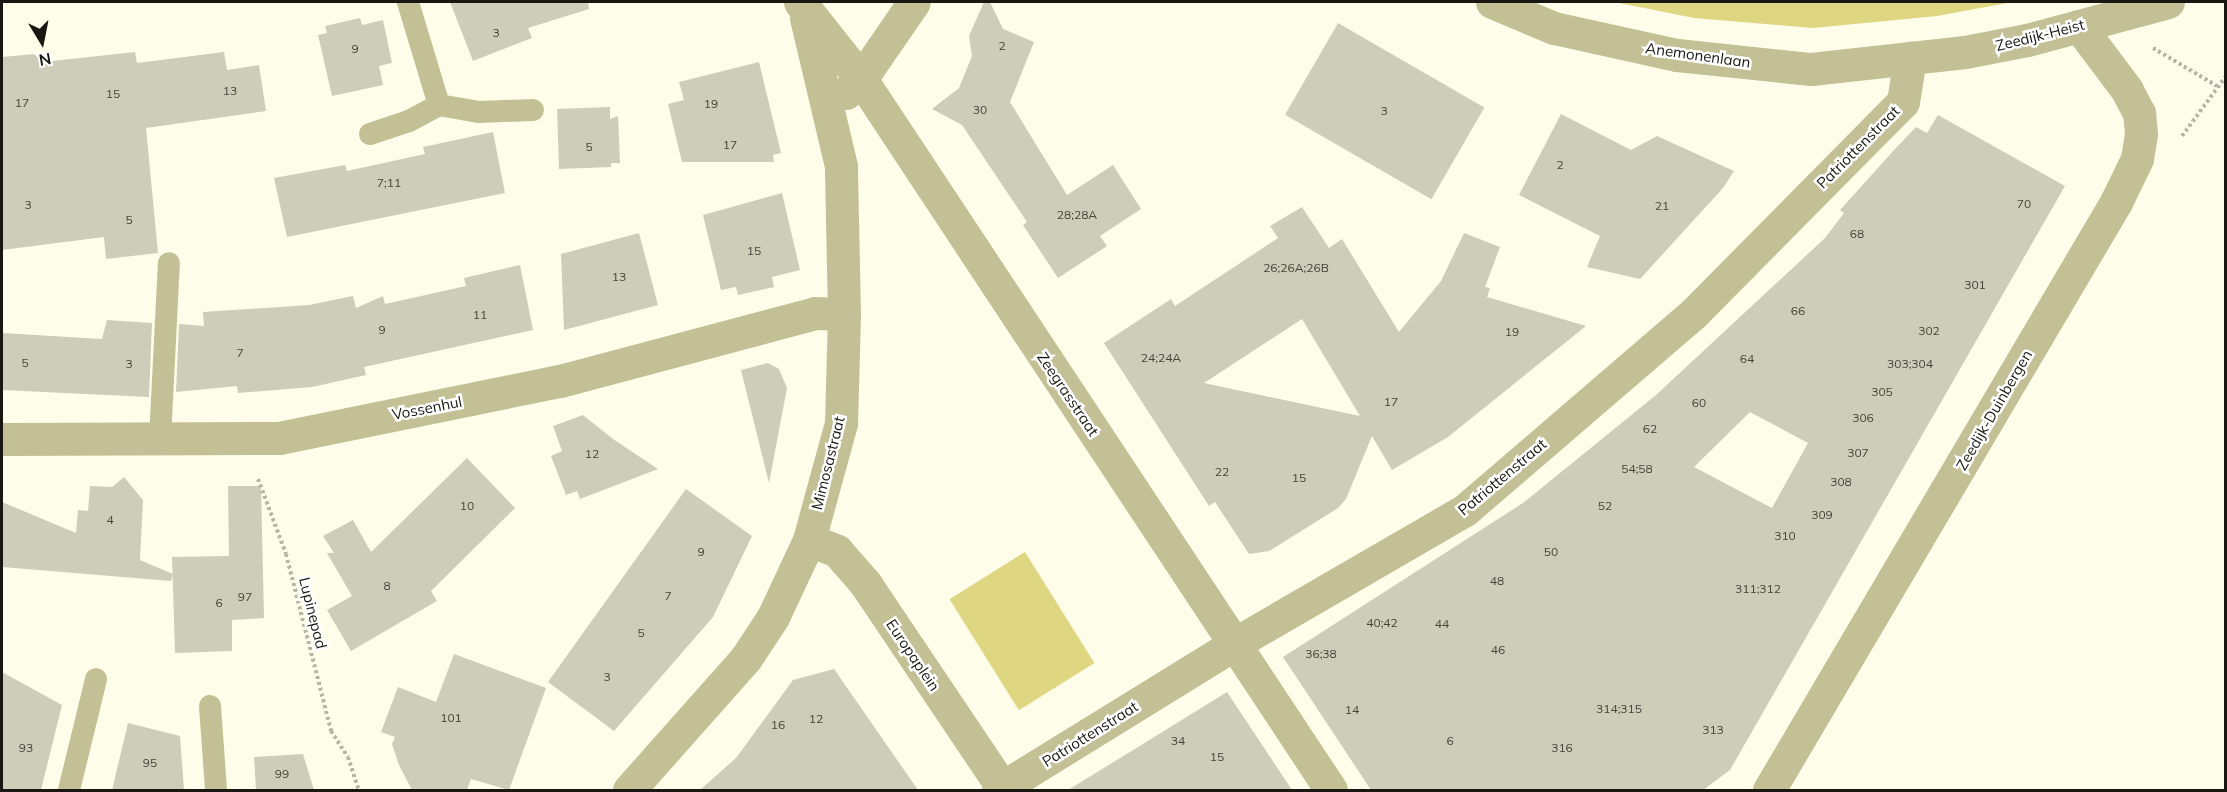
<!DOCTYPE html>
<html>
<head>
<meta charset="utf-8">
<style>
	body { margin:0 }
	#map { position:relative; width:2227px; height:792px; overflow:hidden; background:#fefdea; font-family:Mulish,sans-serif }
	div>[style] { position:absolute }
	.green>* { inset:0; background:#ded681; transform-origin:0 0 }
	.building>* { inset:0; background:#cecdba; transform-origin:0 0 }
	.path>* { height:4px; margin-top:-2px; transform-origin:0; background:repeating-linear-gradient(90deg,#b6b5a6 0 3px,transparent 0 6px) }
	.service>* { height:22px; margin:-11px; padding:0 11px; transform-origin:11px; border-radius:11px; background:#c3c095 }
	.minor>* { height:33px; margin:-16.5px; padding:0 16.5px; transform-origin:16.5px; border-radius:16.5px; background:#c3c095 }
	span { translate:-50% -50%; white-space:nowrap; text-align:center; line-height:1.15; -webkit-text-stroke:5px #fff; paint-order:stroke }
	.number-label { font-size:12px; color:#46443b }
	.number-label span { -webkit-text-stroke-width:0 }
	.street-label { font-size:15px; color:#181711 }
	.frame { position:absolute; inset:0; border:3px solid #181711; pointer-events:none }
	.north { position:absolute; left:12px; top:12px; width:60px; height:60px; -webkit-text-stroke:4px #fff; paint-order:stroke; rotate:170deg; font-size:16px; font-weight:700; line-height:24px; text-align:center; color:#181711 }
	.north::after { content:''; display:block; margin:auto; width:21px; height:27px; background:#181711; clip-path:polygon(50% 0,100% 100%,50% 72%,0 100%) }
</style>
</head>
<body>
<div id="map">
	<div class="green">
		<div style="clip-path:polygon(1614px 2px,2013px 2px,1937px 16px,1813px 28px,1694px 18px)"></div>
		<div style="left:1025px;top:552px;width:131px;height:89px;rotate:58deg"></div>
	</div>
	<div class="building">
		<div style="clip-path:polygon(450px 2px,588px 2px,589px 9px,528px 28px,532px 38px,473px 61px)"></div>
		<div style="clip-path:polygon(984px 2px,990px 2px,1003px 29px,1034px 42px,1010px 102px,1067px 195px,1113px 165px,1141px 209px,1100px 236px,1107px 246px,1058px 278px,1023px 225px,1027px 222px,962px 125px,932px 109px,959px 88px,972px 56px,969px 36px)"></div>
		<div style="clip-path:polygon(360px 18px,362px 25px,383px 20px,392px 63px,379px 66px,383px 85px,332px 96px,318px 35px,327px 33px,325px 26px)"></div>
		<div style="left:1338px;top:23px;width:169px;height:106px;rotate:30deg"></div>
		<div style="clip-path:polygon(135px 52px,137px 63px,224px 52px,227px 70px,259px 65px,266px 111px,146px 128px,158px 253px,106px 259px,104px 237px,2px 250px,2px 57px,34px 54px,43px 62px)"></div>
		<div style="clip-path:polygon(759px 62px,781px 153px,773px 155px,774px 162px,682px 162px,668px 104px,684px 100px,679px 82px)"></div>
		<div style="clip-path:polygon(610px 107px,610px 119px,618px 116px,620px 163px,611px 163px,611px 167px,559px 169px,557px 109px)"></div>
		<div style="clip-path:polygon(1561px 114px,1631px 150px,1657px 136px,1734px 171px,1723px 188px,1640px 279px,1587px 267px,1600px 236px,1519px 195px)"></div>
		<div style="clip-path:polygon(evenodd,1938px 115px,2065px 186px,1730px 770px,1703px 790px,1371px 790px,1283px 657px,1523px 503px,1656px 395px,1825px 238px,1844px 213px,1840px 210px,1895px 149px,1916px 127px,1927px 133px,1938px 115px,1750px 412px,1808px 443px,1772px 508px,1694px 467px,1750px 412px)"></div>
		<div style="clip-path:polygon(493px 132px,505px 193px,287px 237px,274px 178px,345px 165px,347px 171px,425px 154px,423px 147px)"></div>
		<div style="clip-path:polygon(782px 193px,800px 270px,772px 277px,774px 287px,738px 295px,736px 287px,721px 290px,703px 215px)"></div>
		<div style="clip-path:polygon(evenodd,1302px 207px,1329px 248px,1342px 239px,1399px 332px,1441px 281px,1464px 233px,1500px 247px,1485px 287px,1490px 288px,1487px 297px,1586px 326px,1448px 437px,1392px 470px,1372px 436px,1346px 499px,1338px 508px,1269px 551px,1249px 554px,1215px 502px,1209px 506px,1104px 343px,1171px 299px,1175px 306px,1278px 238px,1270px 226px,1302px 207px,1302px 319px,1360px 416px,1204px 383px,1302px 319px)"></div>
		<div style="clip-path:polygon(639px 233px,658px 305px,564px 330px,561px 254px)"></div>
		<div style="clip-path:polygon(520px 265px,533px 330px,364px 367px,366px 375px,312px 387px,238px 393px,237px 386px,176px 392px,179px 324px,204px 326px,203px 312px,309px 305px,353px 296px,356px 308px,383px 296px,385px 304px,466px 286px,464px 278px)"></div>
		<div style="clip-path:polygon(107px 320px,152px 323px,149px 397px,2px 390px,2px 333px,102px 339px)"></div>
		<div style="clip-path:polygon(768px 363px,779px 369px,787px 388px,769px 483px,741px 370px)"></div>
		<div style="clip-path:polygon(583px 415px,613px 439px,658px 469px,580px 499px,577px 491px,566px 495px,551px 456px,562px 451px,553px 426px)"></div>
		<div style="clip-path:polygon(467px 458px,515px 508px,431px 591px,437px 601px,351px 651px,327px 610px,352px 596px,327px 553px,334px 553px,323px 536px,353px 520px,371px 552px)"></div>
		<div style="clip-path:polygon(124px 477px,143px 500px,140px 560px,173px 574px,171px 581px,2px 567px,2px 502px,76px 533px,78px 510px,88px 511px,90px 486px,112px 487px)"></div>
		<div style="clip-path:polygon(228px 486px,261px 486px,264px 618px,232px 620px,232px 651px,175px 653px,172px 557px,229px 556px)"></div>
		<div style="clip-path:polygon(686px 489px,752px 536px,713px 617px,614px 731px,548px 682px)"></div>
		<div style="clip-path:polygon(454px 654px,546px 688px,509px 790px,471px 779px,467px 790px,412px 790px,399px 765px,392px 744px,395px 737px,381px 732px,398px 687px,436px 702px)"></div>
		<div style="clip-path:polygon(834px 669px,918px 790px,700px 790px,736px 758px,793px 680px)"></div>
		<div style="clip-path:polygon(2px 672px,62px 705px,41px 790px,2px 790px)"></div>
		<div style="clip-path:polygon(1227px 692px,1292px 790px,1068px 790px,1138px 747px)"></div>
		<div style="clip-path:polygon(128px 723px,180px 736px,184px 790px,112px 790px)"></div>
		<div style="clip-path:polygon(303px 754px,314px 790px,256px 790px,254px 757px)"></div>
	</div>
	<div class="path">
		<div style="left:2153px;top:48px;width:74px;rotate:30.7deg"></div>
		<div style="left:2182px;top:136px;width:74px;rotate:-53.7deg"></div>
		<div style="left:258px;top:479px;width:80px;rotate:69.5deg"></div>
		<div style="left:286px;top:554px;width:183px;rotate:75.7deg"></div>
		<div style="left:331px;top:731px;width:31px;rotate:57deg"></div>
		<div style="left:348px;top:757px;width:35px;rotate:72deg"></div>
	</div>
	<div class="service">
		<div style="left:439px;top:105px;width:41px;rotate:9.9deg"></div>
		<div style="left:479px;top:112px;width:54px;rotate:-2.1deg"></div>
		<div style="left:370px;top:134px;width:41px;rotate:-18.4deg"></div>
		<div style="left:409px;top:121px;width:34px;rotate:-28deg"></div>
		<div style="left:439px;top:105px;width:108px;rotate:-106.8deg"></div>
		<div style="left:160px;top:439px;width:176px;rotate:-87.1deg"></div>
		<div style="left:210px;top:706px;width:84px;rotate:85.9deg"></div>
		<div style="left:69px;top:790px;width:114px;rotate:-76.3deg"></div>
	</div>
	<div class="minor">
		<div style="left:800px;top:2px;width:98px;rotate:51.6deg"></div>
		<div style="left:861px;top:79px;width:852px;rotate:56.53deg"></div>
		<div style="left:1492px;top:2px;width:67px;rotate:22.8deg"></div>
		<div style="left:1554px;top:28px;width:126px;rotate:12.4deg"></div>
		<div style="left:1677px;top:55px;width:135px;rotate:6deg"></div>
		<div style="left:1811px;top:69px;width:155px;rotate:-6.3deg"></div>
		<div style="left:1965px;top:52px;width:63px;rotate:-11deg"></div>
		<div style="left:2027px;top:40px;width:146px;rotate:-15.1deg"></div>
		<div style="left:846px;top:93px;width:21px;rotate:-43deg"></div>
		<div style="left:861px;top:79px;width:93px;rotate:-55.5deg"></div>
		<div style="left:2px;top:439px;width:277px;rotate:-0.2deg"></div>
		<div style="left:279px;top:438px;width:287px;rotate:-11.5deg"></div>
		<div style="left:560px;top:381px;width:264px;rotate:-14.9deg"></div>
		<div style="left:815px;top:313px;width:29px;rotate:2deg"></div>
		<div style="left:809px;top:540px;width:30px;rotate:21deg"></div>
		<div style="left:837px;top:551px;width:43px;rotate:48.8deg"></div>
		<div style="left:865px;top:583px;width:247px;rotate:56.1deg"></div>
		<div style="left:629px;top:790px;width:176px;rotate:-48.4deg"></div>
		<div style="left:746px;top:658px;width:49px;rotate:-56.6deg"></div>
		<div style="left:773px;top:617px;width:85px;rotate:-64.9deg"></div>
		<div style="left:809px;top:540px;width:121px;rotate:-74.7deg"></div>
		<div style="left:841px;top:423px;width:109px;rotate:-88.4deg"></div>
		<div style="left:844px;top:314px;width:148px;rotate:-91.2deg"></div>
		<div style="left:841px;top:166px;width:152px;rotate:-103.3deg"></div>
		<div style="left:998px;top:790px;width:278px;rotate:-31.7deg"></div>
		<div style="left:1234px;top:644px;width:267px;rotate:-30.1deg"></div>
		<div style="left:1465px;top:510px;width:301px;rotate:-40.7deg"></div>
		<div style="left:1693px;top:314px;width:298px;rotate:-45.3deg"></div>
		<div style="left:1903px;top:102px;width:45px;rotate:-81deg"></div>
		<div style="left:1769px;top:790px;width:683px;rotate:-59.45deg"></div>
		<div style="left:2116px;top:202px;width:48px;rotate:-64deg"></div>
		<div style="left:2137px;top:159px;width:25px;rotate:-81deg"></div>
		<div style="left:2141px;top:134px;width:21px;rotate:-95deg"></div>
		<div style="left:2139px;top:113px;width:26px;rotate:-118deg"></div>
		<div style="left:2127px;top:90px;width:80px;rotate:-126.9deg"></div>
	</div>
	<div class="number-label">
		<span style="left:496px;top:33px">3</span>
		<span style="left:1002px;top:46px">2</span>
		<span style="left:355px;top:49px">9</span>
		<span style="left:230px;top:91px">13</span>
		<span style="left:113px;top:94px">15</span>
		<span style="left:22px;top:103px">17</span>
		<span style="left:711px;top:104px">19</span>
		<span style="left:980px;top:110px">30</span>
		<span style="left:1384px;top:111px">3</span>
		<span style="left:730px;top:145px">17</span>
		<span style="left:589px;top:147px">5</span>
		<span style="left:1560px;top:165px">2</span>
		<span style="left:389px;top:183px">7;11</span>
		<span style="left:2024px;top:204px">70</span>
		<span style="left:28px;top:205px">3</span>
		<span style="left:1662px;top:206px">21</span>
		<span style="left:1077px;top:215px">28;28A</span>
		<span style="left:129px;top:220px">5</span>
		<span style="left:1857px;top:234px">68</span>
		<span style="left:754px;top:251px">15</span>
		<span style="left:1296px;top:268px">26;26A;26B</span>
		<span style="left:619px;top:277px">13</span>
		<span style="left:1975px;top:285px">301</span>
		<span style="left:1798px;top:311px">66</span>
		<span style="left:480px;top:315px">11</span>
		<span style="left:382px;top:330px">9</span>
		<span style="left:1929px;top:331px">302</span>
		<span style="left:1512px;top:332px">19</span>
		<span style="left:240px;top:353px">7</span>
		<span style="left:1161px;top:358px">24;24A</span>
		<span style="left:1747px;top:359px">64</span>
		<span style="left:25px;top:363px">5</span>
		<span style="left:129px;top:364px">3</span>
		<span style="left:1910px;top:364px">303;304</span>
		<span style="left:1882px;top:392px">305</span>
		<span style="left:1391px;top:402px">17</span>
		<span style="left:1699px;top:403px">60</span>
		<span style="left:1863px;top:418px">306</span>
		<span style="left:1650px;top:429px">62</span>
		<span style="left:1858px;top:453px">307</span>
		<span style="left:592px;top:454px">12</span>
		<span style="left:1637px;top:469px">54;58</span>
		<span style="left:1222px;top:472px">22</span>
		<span style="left:1299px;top:478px">15</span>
		<span style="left:1841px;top:482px">308</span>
		<span style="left:467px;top:506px">10</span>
		<span style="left:1605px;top:506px">52</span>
		<span style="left:1822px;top:515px">309</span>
		<span style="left:110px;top:520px">4</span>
		<span style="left:1785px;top:536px">310</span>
		<span style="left:701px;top:552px">9</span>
		<span style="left:1551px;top:552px">50</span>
		<span style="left:1497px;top:581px">48</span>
		<span style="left:387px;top:586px">8</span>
		<span style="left:1758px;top:589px">311;312</span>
		<span style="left:668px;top:596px">7</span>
		<span style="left:245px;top:597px">97</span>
		<span style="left:219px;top:603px">6</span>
		<span style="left:1382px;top:623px">40;42</span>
		<span style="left:1442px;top:624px">44</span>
		<span style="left:641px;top:633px">5</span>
		<span style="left:1498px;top:650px">46</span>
		<span style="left:1321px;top:654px">36;38</span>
		<span style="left:607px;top:677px">3</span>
		<span style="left:1619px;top:709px">314;315</span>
		<span style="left:1352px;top:710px">14</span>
		<span style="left:451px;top:718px">101</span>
		<span style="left:816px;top:719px">12</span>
		<span style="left:778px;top:725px">16</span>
		<span style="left:1713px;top:730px">313</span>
		<span style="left:1178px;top:741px">34</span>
		<span style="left:1450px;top:741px">6</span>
		<span style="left:26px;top:748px">93</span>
		<span style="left:1562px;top:748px">316</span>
		<span style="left:1217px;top:757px">15</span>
		<span style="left:150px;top:763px">95</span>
		<span style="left:282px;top:774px">99</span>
	</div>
	<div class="street-label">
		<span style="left:2040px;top:35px;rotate:-14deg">Zeedijk-Heist</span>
		<span style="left:1698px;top:55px;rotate:8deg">Anemonenlaan</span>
		<span style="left:1858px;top:147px;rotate:-45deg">Patriottenstraat</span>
		<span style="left:1068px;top:394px;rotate:56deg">Zeegrasstraat</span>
		<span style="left:427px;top:408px;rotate:-11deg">Vossenhul</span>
		<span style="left:1994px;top:410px;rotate:-60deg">Zeedijk-Duinbergen</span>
		<span style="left:828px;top:463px;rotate:-76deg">Mimosastraat</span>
		<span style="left:1502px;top:477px;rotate:-40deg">Patriottenstraat</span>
		<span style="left:313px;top:613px;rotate:76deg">Lupinepad</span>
		<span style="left:913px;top:655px;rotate:56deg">Europaplein</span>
		<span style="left:1090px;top:734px;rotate:-32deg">Patriottenstraat</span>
	</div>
	<div class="frame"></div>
	<div class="north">N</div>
</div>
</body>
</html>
